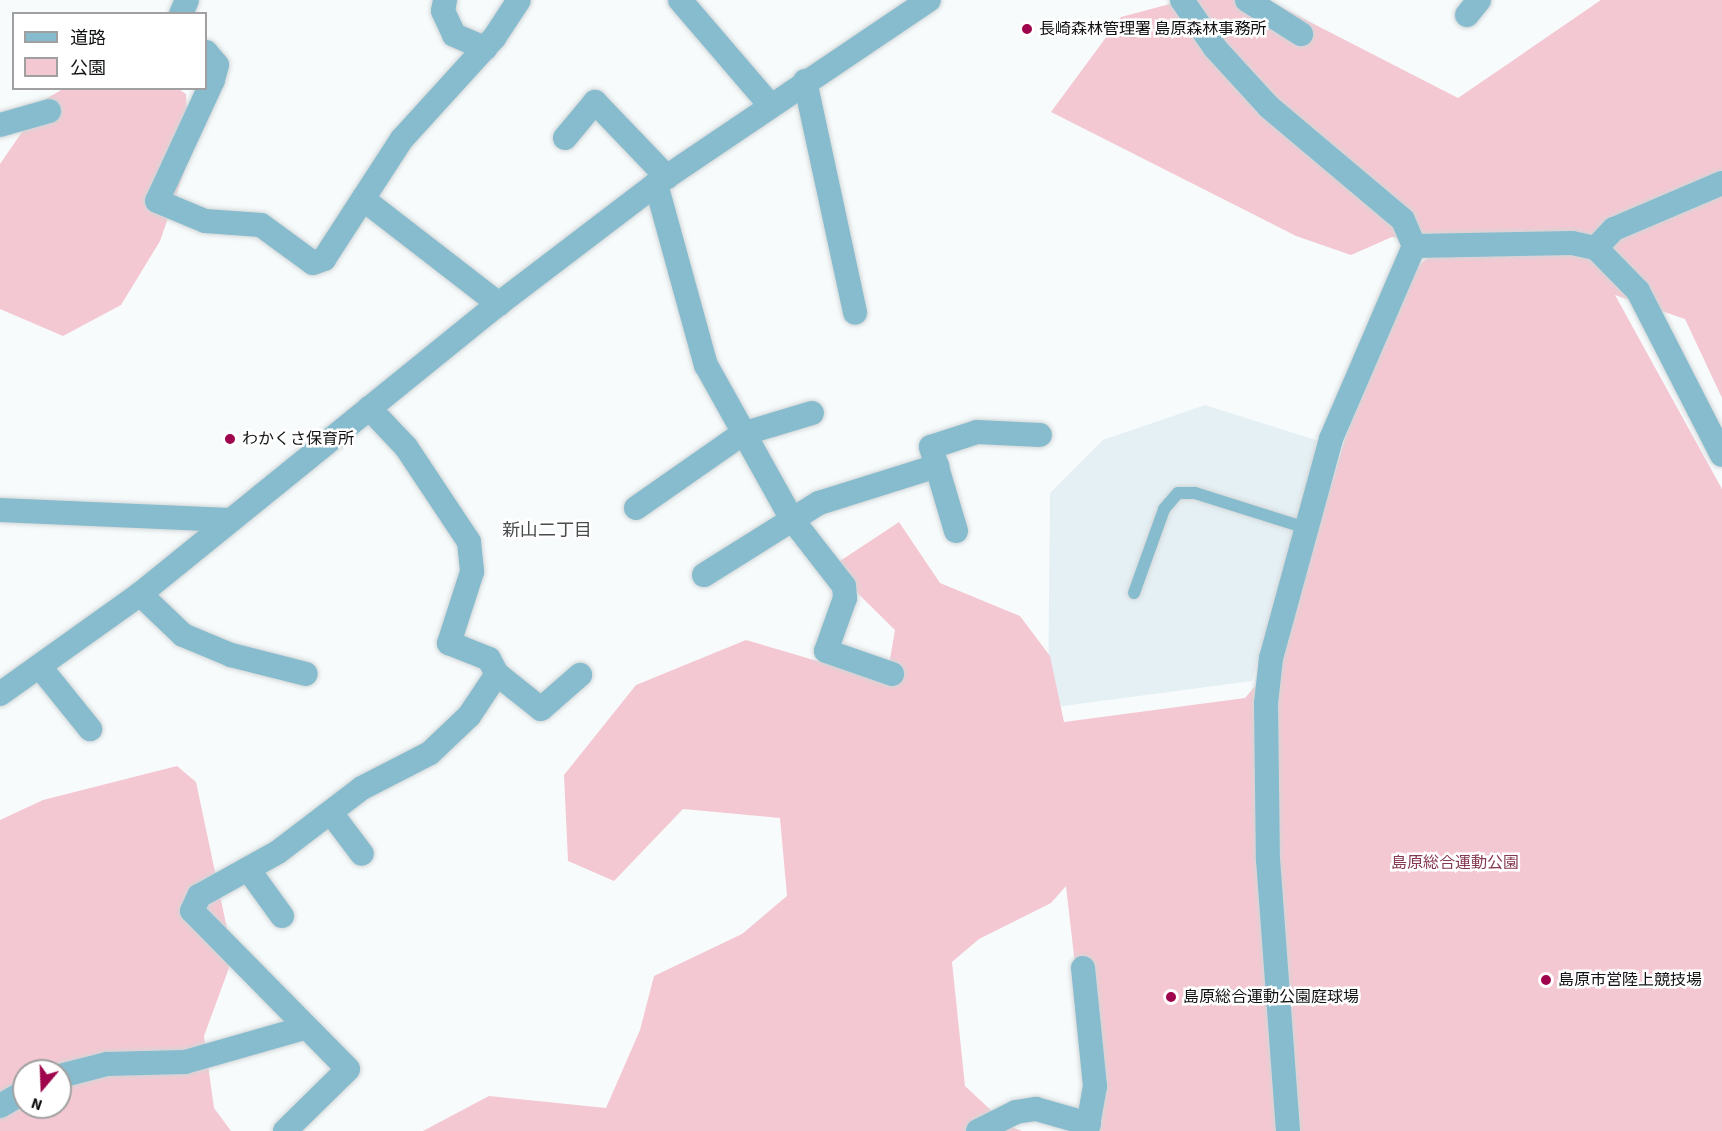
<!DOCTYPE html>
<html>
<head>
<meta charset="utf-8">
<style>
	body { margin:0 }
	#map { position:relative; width:1722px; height:1131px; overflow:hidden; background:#f7fbfc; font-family:"Source Sans 3","Noto Sans JP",sans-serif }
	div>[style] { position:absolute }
	.built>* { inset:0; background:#e5f0f4 }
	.green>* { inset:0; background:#f4c8d2 }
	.roads { filter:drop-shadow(0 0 2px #d2d6d7) drop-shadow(0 0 2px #d2d6d7) }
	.service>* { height:12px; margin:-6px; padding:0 6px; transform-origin:6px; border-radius:6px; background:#86bcce }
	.minor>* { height:24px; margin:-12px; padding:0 12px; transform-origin:12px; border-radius:12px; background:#86bcce }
	.dots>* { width:16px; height:16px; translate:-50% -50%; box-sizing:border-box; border:3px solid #fff; border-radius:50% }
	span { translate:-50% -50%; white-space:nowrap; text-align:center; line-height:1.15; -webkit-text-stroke:5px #fff; paint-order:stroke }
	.poi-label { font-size:16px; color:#111213 }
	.left { translate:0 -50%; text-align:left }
	.park-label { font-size:16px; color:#853950 }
	.neighbourhood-label { font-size:18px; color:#494c4d }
	.legend { position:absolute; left:12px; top:12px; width:195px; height:78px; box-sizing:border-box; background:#fff; border:2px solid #a0a0a1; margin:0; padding:8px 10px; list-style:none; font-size:18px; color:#111213 }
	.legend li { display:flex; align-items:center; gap:12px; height:30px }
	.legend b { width:30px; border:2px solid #a0a0a1 }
	.north { position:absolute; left:12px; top:1059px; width:60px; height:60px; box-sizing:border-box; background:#fff; border:2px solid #a0a0a1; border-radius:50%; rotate:199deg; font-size:16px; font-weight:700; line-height:24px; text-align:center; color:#111213 }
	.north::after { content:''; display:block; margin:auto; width:21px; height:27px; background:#9f054c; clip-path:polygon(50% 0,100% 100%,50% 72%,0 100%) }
</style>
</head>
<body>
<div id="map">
	<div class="built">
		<div style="clip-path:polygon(1205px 405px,1319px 441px,1252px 681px,1048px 708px,1050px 493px,1103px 440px)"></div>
	</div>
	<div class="green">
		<div style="clip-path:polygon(1185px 0,1267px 0,1458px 98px,1601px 0,1722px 0,1722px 398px,1685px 319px,1615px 295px,1722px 489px,1722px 1131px,1094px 1131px,1066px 886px,1051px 903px,979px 939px,952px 962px,965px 1086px,1008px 1126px,1022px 1131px,423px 1131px,489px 1096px,606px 1108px,640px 1030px,654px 976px,742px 934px,787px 896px,780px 818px,683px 809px,614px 881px,568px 861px,564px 775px,636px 685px,746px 640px,858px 673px,889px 665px,895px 630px,831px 567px,899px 522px,940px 583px,1020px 616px,1050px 656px,1064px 722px,1245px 698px,1279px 658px,1346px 436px,1415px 268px,1433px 254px,1471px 245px,1392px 237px,1351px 255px,1296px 236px,1051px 112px,1121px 17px)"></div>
		<div style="clip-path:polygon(177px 88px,186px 94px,189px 158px,160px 241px,121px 305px,63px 336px,0 309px,0 164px,44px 100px,63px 89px)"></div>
		<div style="clip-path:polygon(evenodd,177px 766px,196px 782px,233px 957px,204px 1036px,214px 1108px,231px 1131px,0 1131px,0 820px,43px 800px,177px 766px,24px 1071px,60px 1071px,60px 1107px,24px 1107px,24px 1071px)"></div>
	</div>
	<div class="roads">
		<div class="service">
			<div style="left:1134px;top:593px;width:89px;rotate:-70.3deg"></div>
			<div style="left:1164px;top:509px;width:21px;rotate:-49deg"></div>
			<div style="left:1178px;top:493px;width:17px"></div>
			<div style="left:1195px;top:493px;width:116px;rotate:17.5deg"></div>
		</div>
		<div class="minor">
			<div style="left:445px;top:0;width:11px;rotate:100deg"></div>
			<div style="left:443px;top:11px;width:26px;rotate:65deg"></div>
			<div style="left:454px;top:35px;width:34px;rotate:23deg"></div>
			<div style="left:680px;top:0;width:137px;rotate:49.4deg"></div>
			<div style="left:1182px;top:0;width:58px;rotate:55.5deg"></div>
			<div style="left:1215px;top:48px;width:80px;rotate:47.5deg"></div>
			<div style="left:1269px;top:107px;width:175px;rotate:40.1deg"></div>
			<div style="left:1403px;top:220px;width:28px;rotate:67deg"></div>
			<div style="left:1414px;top:246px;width:210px;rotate:113.3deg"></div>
			<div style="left:1331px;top:439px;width:227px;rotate:105.3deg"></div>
			<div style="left:1271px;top:658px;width:45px;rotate:96.3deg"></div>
			<div style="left:1266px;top:703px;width:156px;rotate:89.3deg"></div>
			<div style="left:1268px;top:859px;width:273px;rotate:85.8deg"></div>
			<div style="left:1247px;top:0;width:64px;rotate:32.2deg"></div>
			<div style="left:181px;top:14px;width:15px;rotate:-67deg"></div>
			<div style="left:1467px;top:15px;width:19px;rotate:-51deg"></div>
			<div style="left:206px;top:52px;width:17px;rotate:50deg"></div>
			<div style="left:217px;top:65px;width:16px;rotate:105deg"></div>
			<div style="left:213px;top:80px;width:133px;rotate:114.8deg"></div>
			<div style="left:157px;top:201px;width:52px;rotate:22.6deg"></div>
			<div style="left:205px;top:221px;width:56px;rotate:4.1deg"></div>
			<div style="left:261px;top:225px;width:64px;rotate:36.2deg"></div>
			<div style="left:313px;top:263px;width:12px;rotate:-20deg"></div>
			<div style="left:324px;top:259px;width:143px;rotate:-57deg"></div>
			<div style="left:402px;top:139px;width:137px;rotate:-47.7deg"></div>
			<div style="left:494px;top:38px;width:45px;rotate:-56.7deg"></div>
			<div style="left:805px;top:81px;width:237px;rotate:77.8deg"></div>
			<div style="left:0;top:125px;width:51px;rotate:-15.9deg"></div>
			<div style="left:565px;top:138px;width:47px;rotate:-50.2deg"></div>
			<div style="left:595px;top:102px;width:104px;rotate:46.2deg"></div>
			<div style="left:656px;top:184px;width:188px;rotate:74.6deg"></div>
			<div style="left:706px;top:365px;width:175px;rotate:60.9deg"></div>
			<div style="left:791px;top:518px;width:86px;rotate:52.1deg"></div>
			<div style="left:844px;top:586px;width:12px;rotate:85deg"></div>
			<div style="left:845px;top:598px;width:56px;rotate:109.7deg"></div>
			<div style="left:826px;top:651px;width:70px;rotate:19.2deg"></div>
			<div style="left:363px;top:199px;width:172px;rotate:37.7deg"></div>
			<div style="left:1414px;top:246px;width:158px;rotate:-1.1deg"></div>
			<div style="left:1572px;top:243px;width:25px;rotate:12deg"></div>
			<div style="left:1596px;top:248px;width:60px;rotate:45.7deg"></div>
			<div style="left:1638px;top:291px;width:184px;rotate:62.9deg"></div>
			<div style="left:1596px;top:248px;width:26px;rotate:-47deg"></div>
			<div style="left:1614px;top:229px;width:117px;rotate:-23.1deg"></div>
			<div style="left:369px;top:408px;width:54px;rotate:46.5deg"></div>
			<div style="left:406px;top:447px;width:114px;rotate:56.4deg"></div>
			<div style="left:469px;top:542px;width:30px;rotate:84deg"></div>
			<div style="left:472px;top:572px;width:75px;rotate:107.9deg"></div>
			<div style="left:449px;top:643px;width:43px;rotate:21.8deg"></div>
			<div style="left:489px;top:659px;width:17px;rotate:62deg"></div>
			<div style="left:497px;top:674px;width:56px;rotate:38.5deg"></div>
			<div style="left:541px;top:709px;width:52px;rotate:-41.1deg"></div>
			<div style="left:636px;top:508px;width:129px;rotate:-34.9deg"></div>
			<div style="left:742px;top:434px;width:73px;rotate:-16.7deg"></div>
			<div style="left:0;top:510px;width:229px;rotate:2.5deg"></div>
			<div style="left:956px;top:531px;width:88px;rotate:-106.6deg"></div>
			<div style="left:931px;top:447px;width:48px;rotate:-18.1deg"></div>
			<div style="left:977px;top:432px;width:63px;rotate:2.7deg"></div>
			<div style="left:704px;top:575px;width:136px;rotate:-32.1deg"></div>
			<div style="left:819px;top:503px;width:124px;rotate:-17.4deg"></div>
			<div style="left:140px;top:594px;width:59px;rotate:43.6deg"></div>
			<div style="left:183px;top:635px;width:52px;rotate:22.6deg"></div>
			<div style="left:231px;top:655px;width:77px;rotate:14.2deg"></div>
			<div style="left:40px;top:667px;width:80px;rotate:51.1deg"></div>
			<div style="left:0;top:694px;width:172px;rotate:-35.5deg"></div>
			<div style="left:140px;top:594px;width:453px;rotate:-39deg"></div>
			<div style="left:492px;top:309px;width:206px;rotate:-37.3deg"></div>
			<div style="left:656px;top:184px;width:329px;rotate:-34deg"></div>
			<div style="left:331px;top:813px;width:51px;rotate:52.9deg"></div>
			<div style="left:248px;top:869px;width:58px;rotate:54.1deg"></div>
			<div style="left:1083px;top:968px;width:119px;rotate:84.2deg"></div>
			<div style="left:1095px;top:1086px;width:46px;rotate:100.1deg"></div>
			<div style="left:60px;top:1076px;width:49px;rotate:-14.3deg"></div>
			<div style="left:107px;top:1064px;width:78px;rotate:-1.5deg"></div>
			<div style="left:185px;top:1062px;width:124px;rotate:-15.9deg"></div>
			<div style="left:0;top:1106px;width:28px;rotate:-30deg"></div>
			<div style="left:285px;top:1131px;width:88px;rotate:-44.5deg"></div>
			<div style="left:348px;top:1069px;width:222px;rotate:-134.6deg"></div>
			<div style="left:192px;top:911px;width:17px;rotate:-65deg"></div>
			<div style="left:199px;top:896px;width:90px;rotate:-29.1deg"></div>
			<div style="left:278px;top:852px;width:106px;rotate:-37.3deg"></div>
			<div style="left:362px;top:788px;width:76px;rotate:-27.2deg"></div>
			<div style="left:430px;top:753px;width:54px;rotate:-43.5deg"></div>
			<div style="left:469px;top:716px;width:50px;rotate:-56.3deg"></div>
			<div style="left:978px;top:1131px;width:42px;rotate:-26.6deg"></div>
			<div style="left:1016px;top:1112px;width:20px;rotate:-9deg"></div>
			<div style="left:1036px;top:1109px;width:55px;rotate:15.8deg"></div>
		</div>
	</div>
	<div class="dots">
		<div style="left:1027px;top:29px;background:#9f054c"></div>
		<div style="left:230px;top:439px;background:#9f054c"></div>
		<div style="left:1546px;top:980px;background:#9f054c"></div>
		<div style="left:1171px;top:997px;background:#9f054c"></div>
	</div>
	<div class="poi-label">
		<span class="left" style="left:1039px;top:29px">長崎森林管理署 島原森林事務所</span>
		<span class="left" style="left:242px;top:439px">わかくさ保育所</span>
		<span class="left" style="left:1558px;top:980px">島原市営陸上競技場</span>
		<span class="left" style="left:1183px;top:997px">島原総合運動公園庭球場</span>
	</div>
	<div class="park-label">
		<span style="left:1455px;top:863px">島原総合運動公園</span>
	</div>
	<div class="neighbourhood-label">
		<span style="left:547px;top:531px">新山二丁目</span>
	</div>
	<ul class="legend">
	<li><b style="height:8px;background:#86bcce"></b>道路</li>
	<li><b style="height:16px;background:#f4c8d2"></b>公園</li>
	</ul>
	<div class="north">N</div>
</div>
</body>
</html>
